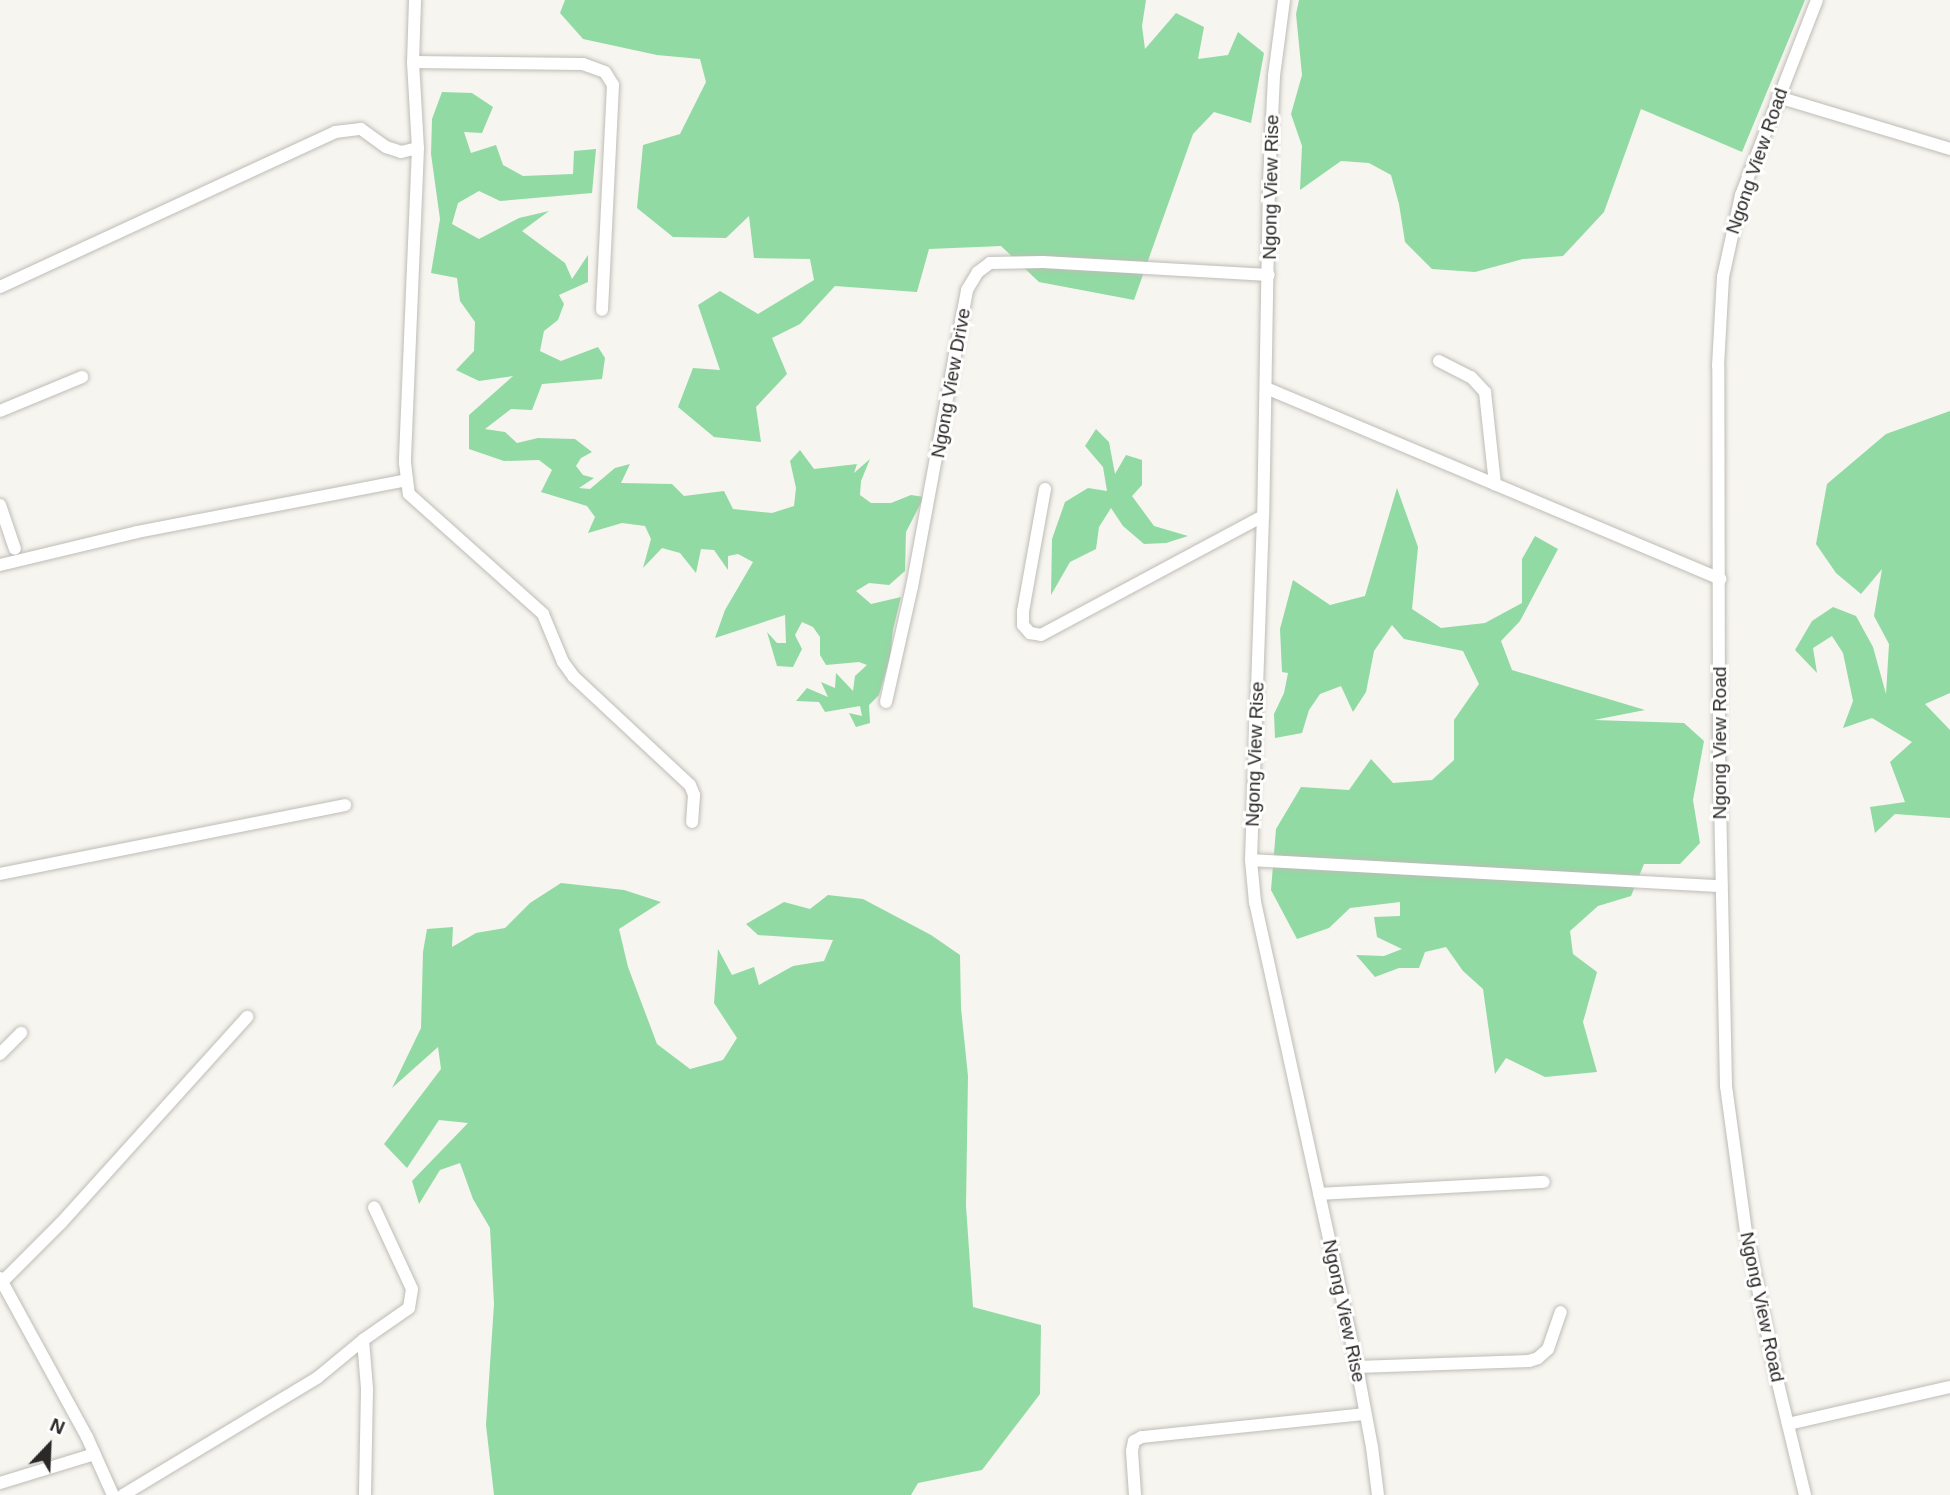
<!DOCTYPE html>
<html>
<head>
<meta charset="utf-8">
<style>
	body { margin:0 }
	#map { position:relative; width:1950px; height:1495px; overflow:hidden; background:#f7f5ef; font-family:Helvetica,sans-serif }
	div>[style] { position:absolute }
	.green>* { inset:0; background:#91daa3 }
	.roads { filter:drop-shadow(0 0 2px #bebcb7) drop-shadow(0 0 2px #bebcb7) }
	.minor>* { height:12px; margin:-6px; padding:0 6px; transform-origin:6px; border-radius:6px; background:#fff }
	span { translate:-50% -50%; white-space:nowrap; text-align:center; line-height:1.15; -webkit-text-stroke:6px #fff; paint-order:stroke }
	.street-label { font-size:19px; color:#2a2927 }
	.north { position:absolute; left:14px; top:1411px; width:70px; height:70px; -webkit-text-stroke:5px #fff; paint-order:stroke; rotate:23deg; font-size:19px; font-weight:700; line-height:28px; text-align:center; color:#2a2927 }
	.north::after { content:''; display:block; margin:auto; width:24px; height:32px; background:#2a2927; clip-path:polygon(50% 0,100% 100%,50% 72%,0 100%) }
</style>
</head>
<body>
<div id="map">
	<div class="green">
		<div style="clip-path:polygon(565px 0,1146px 0,1142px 26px,1145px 49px,1176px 13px,1204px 27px,1198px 59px,1228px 55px,1238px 32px,1264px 53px,1251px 123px,1214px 112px,1193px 134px,1134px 300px,1039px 282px,1001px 246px,929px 249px,917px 292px,835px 286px,800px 324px,772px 338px,787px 374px,756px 407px,761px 442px,714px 437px,678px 407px,693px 368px,720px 370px,698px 305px,720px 291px,758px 314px,814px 280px,810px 259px,754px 258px,749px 216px,726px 238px,673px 237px,637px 208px,643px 145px,680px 134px,706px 82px,700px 59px,657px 55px,583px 39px,560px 13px)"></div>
		<div style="clip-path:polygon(1299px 0,1805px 0,1742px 152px,1641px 109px,1604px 212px,1563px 256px,1523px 259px,1475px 272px,1432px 269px,1405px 242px,1399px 204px,1391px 175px,1369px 163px,1341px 161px,1300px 190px,1302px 146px,1291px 114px,1302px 75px,1296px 14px)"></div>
		<div style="clip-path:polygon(442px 92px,472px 93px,493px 107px,482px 133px,464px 132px,471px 153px,496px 145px,503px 165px,523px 176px,573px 174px,574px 151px,596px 149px,592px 193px,500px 201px,479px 191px,458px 203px,452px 224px,479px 239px,519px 218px,549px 211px,522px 231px,565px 263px,572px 279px,588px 255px,588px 282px,559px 295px,564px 304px,558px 320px,544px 331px,540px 351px,561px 361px,598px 347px,605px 358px,602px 379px,542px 384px,532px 410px,511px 409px,485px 429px,505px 432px,517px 443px,538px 438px,575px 439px,592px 452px,581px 458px,576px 466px,583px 475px,594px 478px,579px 488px,590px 489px,615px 468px,630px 464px,621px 483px,672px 484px,684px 496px,724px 491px,733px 509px,772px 513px,794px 506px,796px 488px,790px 461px,800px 450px,814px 469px,857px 464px,854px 473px,870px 459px,861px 481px,860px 495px,871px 503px,891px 503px,911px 495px,924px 497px,906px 532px,905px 571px,889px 585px,869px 583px,856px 591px,871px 604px,901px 597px,893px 630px,890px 658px,879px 695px,869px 705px,870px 723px,856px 727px,849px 713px,862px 716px,860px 706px,825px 712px,819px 702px,796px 701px,807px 688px,828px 697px,821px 682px,835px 688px,836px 673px,853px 691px,855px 676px,867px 665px,859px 662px,826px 665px,820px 655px,820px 637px,813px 627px,802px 622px,795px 635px,802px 649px,793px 667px,777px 666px,767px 632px,777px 643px,786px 643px,785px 615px,715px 638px,725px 610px,753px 562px,738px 554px,728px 556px,728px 570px,714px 550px,701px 549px,696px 573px,680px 553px,662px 548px,643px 568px,651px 539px,645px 526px,622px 523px,588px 533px,595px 517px,587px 506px,541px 492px,552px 470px,539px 460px,504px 461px,469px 449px,469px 415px,513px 376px,479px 381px,456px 370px,474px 351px,475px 322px,460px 301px,457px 278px,431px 273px,440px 219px,431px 154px,432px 119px)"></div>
		<div style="clip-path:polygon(1950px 411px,1950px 693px,1925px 704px,1950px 730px,1950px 818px,1895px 814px,1875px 833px,1870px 807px,1905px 802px,1890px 762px,1912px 742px,1872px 718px,1843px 728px,1853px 701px,1843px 653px,1832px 636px,1813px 648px,1817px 673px,1795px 650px,1812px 621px,1833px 607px,1856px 616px,1873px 647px,1886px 694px,1889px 644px,1874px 616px,1882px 569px,1861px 594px,1836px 573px,1816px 544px,1827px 484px,1886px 434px)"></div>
		<div style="clip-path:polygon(1096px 429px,1109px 442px,1115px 474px,1126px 455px,1142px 460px,1142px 485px,1132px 496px,1154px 526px,1188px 536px,1166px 543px,1144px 544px,1123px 526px,1111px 508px,1099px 527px,1096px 549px,1070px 562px,1051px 595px,1052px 539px,1065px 502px,1088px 488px,1107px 491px,1103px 467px,1085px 446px)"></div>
		<div style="clip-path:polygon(1397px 488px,1418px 547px,1412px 609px,1441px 628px,1485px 623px,1522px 603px,1522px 559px,1535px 536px,1558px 549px,1520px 621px,1501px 641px,1512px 670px,1645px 710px,1594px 720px,1684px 723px,1704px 741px,1693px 800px,1700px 843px,1680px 864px,1644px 864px,1631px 896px,1598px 906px,1570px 931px,1573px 954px,1597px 972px,1583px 1022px,1597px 1072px,1545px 1077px,1506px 1058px,1495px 1074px,1483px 989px,1463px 971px,1446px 947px,1425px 952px,1419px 968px,1399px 968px,1375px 977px,1356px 955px,1384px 956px,1402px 949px,1377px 937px,1374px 917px,1400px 916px,1400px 902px,1350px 908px,1329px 928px,1297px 939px,1271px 890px,1276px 829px,1301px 787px,1349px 790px,1371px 759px,1393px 783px,1432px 780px,1454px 760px,1454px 720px,1479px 684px,1463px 651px,1404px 639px,1392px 625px,1374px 651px,1366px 692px,1353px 712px,1341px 686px,1320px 694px,1309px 710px,1302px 733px,1275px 738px,1274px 714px,1284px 693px,1288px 673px,1282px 672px,1280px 629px,1293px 580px,1330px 605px,1365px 596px)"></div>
		<div style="clip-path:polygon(561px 883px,624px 890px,661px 902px,619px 929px,628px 967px,657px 1044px,690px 1069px,723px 1060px,737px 1038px,714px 1003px,718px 949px,732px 975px,754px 967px,759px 985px,793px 966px,824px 961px,833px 940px,758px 935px,746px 924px,784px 902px,810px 909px,828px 895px,863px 899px,931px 935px,960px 955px,961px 1008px,968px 1076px,966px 1206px,973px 1307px,1041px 1325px,1040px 1394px,982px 1470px,918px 1483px,911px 1495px,494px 1495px,486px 1425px,494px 1304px,490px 1228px,473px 1199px,460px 1163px,440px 1170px,419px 1204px,412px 1181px,468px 1123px,439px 1120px,407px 1168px,384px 1144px,441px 1069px,438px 1047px,392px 1088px,421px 1028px,423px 952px,427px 929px,453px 927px,452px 947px,476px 933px,505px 928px,530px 903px)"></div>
	</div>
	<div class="roads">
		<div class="minor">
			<div style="left:415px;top:0;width:62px;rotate:91.8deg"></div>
			<div style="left:413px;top:62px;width:170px;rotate:0.7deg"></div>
			<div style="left:583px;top:64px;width:23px;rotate:20deg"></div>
			<div style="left:605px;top:72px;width:15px;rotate:58deg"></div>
			<div style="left:613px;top:85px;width:225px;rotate:92.8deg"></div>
			<div style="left:1284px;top:0;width:77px;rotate:97.5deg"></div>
			<div style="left:1274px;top:76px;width:106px;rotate:92.7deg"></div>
			<div style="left:1269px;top:182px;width:334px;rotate:91deg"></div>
			<div style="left:1263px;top:516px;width:344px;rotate:92deg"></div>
			<div style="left:1251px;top:860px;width:42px;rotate:84.6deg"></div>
			<div style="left:1255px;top:902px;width:476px;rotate:77.6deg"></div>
			<div style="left:1357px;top:1367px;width:81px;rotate:79.4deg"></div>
			<div style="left:1372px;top:1447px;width:48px;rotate:82.9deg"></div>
			<div style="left:413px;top:62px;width:86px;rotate:86.7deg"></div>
			<div style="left:418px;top:148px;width:315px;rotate:92.4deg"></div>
			<div style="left:405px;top:463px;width:31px;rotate:83deg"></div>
			<div style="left:409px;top:494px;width:180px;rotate:41.8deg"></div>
			<div style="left:543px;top:614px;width:52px;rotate:67.4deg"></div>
			<div style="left:563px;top:662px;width:19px;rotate:54deg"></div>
			<div style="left:574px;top:677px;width:158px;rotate:43deg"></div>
			<div style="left:690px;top:785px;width:11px;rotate:68deg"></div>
			<div style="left:694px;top:795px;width:27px;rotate:94deg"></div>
			<div style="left:1778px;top:97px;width:180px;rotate:16.8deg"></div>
			<div style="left:0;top:287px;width:369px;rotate:-24.8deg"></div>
			<div style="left:335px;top:132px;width:26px;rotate:-7deg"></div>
			<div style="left:361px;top:129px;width:31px;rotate:36deg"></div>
			<div style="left:386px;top:147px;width:16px;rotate:18deg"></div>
			<div style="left:401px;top:152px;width:17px;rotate:-13deg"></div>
			<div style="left:1439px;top:361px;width:36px;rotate:27deg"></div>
			<div style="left:1471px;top:377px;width:21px;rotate:47deg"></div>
			<div style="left:1485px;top:392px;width:93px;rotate:83.8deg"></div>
			<div style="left:1266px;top:388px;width:493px;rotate:22.8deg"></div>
			<div style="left:0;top:411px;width:89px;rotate:-22.5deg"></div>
			<div style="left:1045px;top:489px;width:124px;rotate:100.2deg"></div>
			<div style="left:1023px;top:611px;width:14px;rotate:90deg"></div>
			<div style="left:1023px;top:625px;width:11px;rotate:49deg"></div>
			<div style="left:1030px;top:633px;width:11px;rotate:10deg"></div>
			<div style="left:1041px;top:635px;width:252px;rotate:-28.2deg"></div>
			<div style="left:0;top:505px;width:46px;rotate:71.2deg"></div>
			<div style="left:0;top:565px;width:141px;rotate:-13.5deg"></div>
			<div style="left:137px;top:532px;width:274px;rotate:-10.9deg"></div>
			<div style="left:886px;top:702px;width:118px;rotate:-77.3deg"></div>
			<div style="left:912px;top:587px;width:302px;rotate:-79.5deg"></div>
			<div style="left:967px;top:290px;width:21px;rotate:-59deg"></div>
			<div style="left:978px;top:272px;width:15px;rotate:-37deg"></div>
			<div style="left:990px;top:263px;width:53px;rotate:-1.1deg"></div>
			<div style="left:1043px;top:262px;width:226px;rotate:3.3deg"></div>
			<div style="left:1251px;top:860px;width:471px;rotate:3.2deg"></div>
			<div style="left:0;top:874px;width:352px;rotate:-11.3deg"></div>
			<div style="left:0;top:1054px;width:30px;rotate:-45deg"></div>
			<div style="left:1319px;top:1194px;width:225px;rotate:-3.1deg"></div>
			<div style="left:0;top:1278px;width:181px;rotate:61.3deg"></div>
			<div style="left:87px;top:1437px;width:64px;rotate:65.9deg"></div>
			<div style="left:2px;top:1282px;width:83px;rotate:-45deg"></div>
			<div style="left:61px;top:1223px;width:278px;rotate:-47.9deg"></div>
			<div style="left:363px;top:1340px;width:49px;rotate:85.3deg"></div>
			<div style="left:367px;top:1389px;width:106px;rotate:91.1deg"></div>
			<div style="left:1357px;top:1367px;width:172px;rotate:-2deg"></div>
			<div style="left:1529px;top:1361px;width:9px;rotate:-18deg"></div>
			<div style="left:1538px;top:1358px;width:13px;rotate:-42deg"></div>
			<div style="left:1548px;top:1349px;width:39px;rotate:-71deg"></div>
			<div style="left:1788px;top:1424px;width:166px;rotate:-12.9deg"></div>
			<div style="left:0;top:1483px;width:99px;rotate:-17deg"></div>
			<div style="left:123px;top:1495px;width:227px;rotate:-31.1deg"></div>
			<div style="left:317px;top:1378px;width:60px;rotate:-39.6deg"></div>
			<div style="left:363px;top:1340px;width:56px;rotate:-34.8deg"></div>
			<div style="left:409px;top:1308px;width:19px;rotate:-81deg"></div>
			<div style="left:412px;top:1289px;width:90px;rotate:-114.9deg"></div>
			<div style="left:1135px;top:1495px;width:44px;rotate:-93.9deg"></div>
			<div style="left:1132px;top:1451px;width:10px;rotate:-79deg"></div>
			<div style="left:1134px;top:1441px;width:9px;rotate:-27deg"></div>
			<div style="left:1142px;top:1437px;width:224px;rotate:-5.9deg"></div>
			<div style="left:1805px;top:1495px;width:123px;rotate:-103.6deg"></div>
			<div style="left:1776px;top:1375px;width:146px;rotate:-101.8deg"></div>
			<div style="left:1746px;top:1232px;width:147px;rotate:-97.8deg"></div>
			<div style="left:1726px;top:1086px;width:338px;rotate:-91.2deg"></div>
			<div style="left:1719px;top:748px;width:382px;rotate:-90.1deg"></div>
			<div style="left:1718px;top:366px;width:89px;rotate:-86.8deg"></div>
			<div style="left:1723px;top:277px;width:84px;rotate:-77.6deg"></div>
			<div style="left:1741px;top:195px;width:209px;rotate:-68.7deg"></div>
		</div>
	</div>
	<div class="street-label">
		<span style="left:1757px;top:161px;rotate:-71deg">Ngong View Road</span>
		<span style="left:1271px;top:187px;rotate:-89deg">Ngong View Rise</span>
		<span style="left:951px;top:383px;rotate:-80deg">Ngong View Drive</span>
		<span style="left:1720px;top:743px;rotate:-90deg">Ngong View Road</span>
		<span style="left:1255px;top:754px;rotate:-88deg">Ngong View Rise</span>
		<span style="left:1762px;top:1307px;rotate:78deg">Ngong View Road</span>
		<span style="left:1344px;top:1311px;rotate:78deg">Ngong View Rise</span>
	</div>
	<div class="north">N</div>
</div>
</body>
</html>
